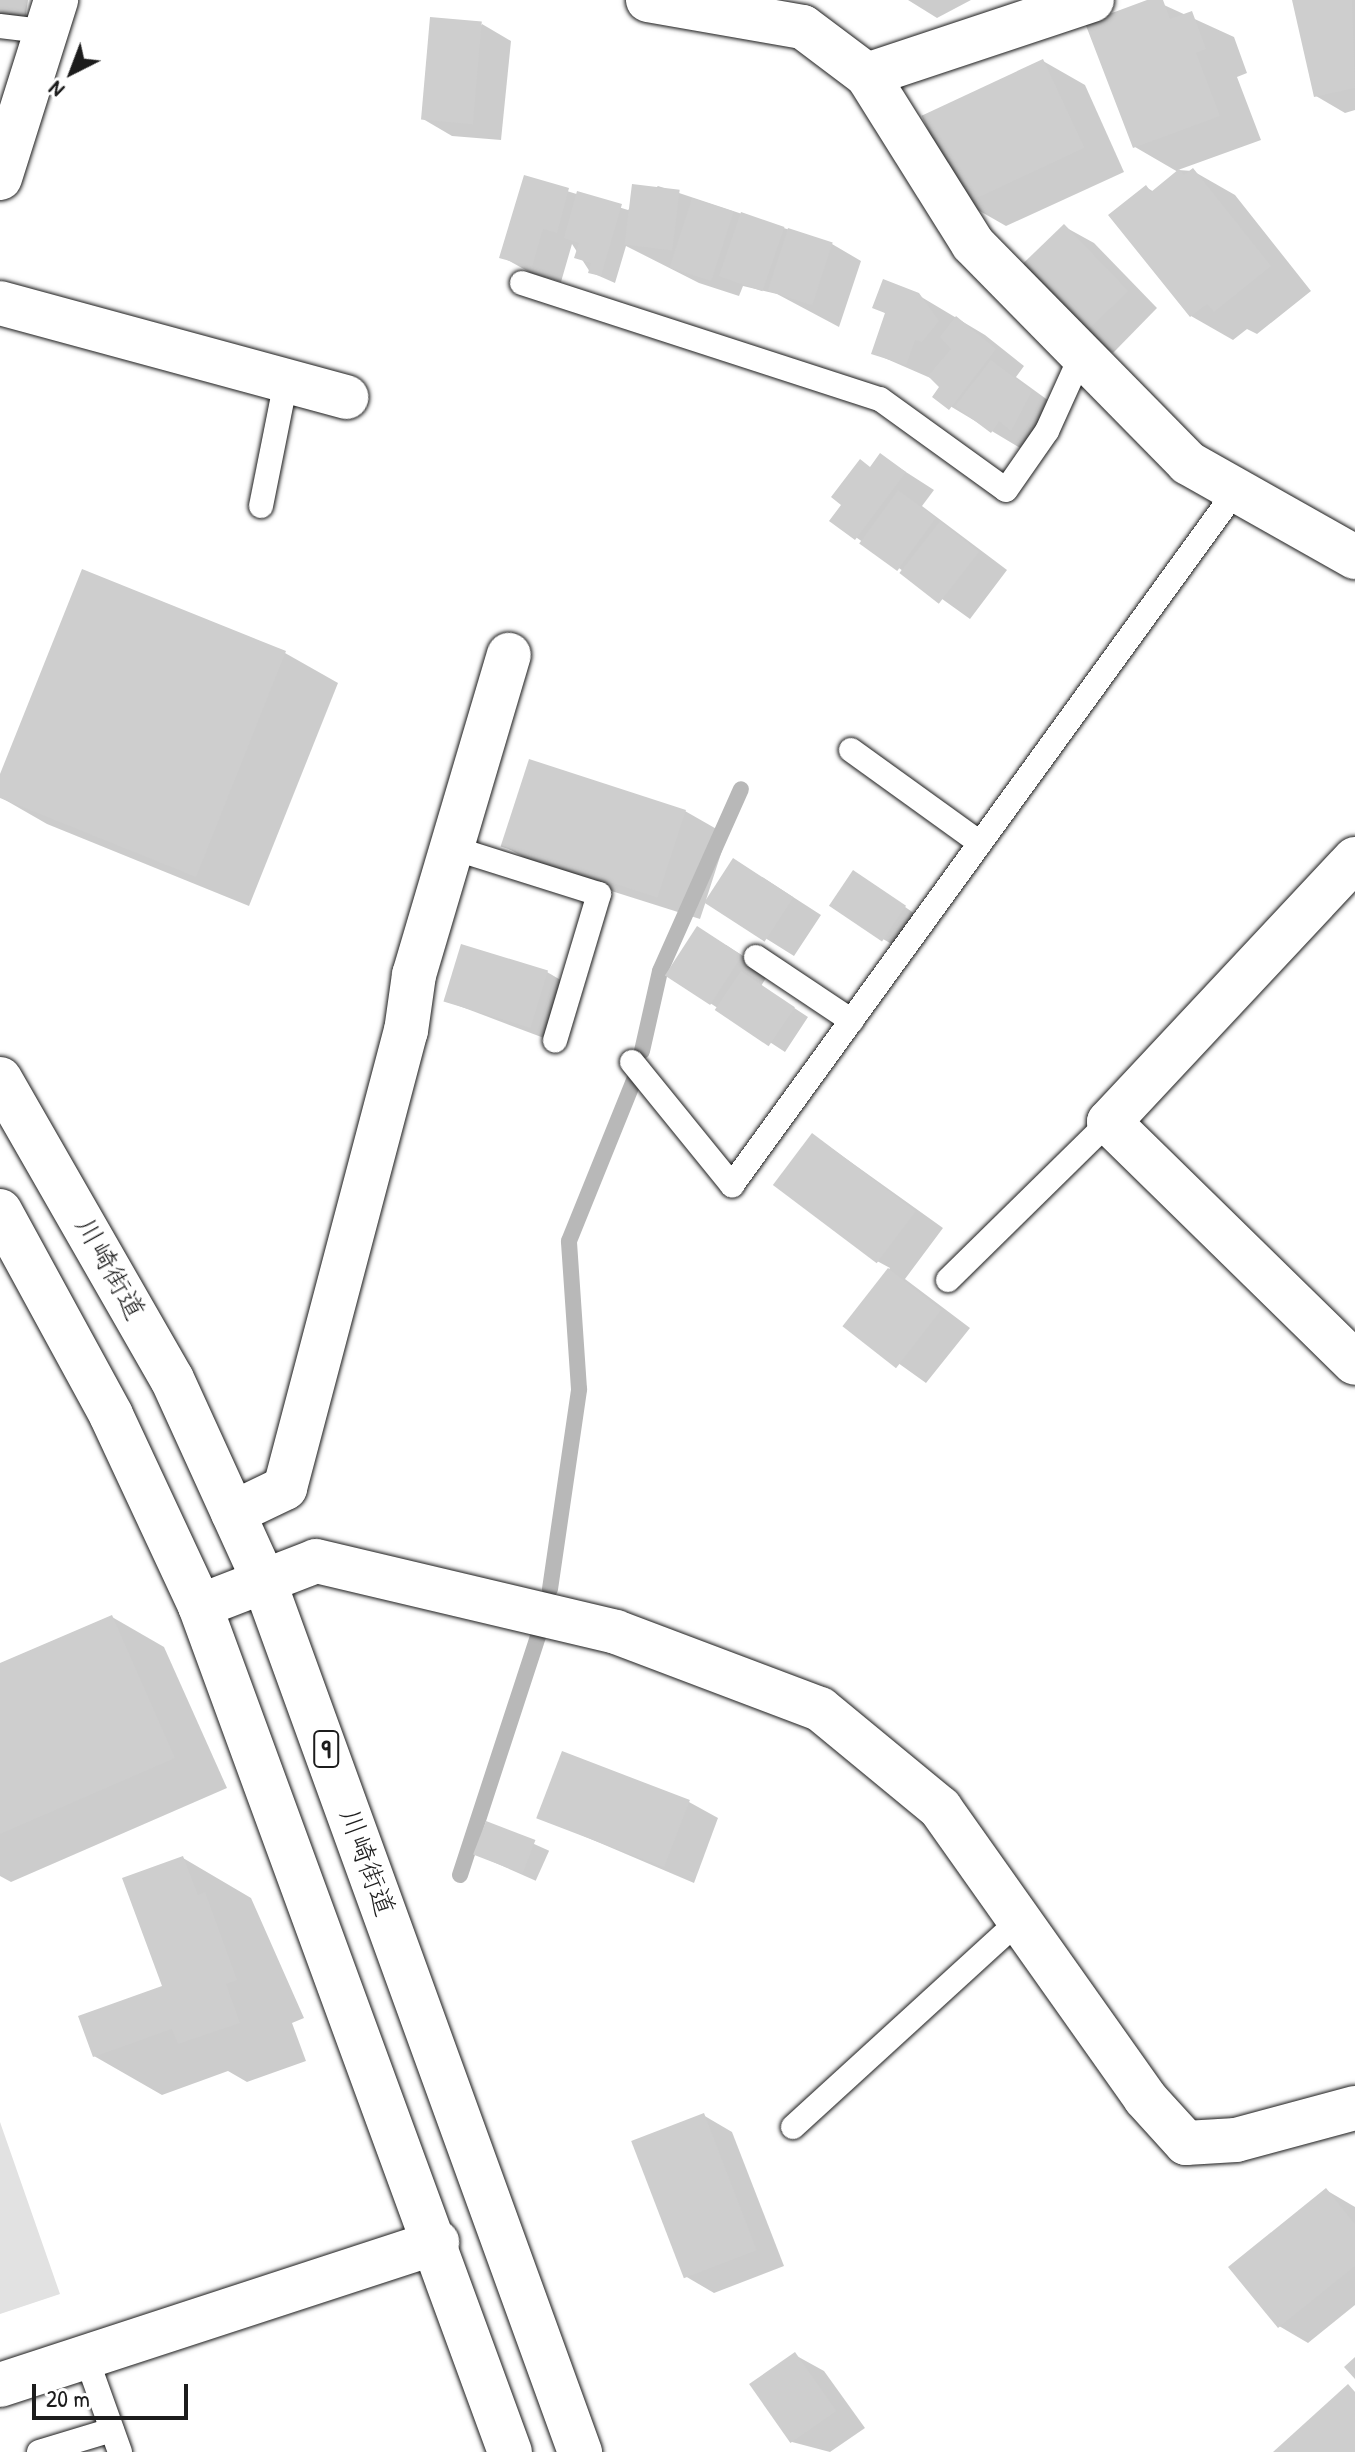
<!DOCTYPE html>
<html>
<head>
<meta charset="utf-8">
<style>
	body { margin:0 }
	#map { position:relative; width:1355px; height:2452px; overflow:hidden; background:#fff; font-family:"Patrick Hand","Klee One",sans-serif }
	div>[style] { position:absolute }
	.green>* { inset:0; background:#e2e2e2 }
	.shadow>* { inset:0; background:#0003; transform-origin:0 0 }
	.stream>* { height:16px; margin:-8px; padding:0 8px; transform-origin:8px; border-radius:8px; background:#b8b8b8 }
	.building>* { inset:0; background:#cecece; transform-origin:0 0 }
	.roads { filter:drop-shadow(0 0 2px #1c1c1c) drop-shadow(0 0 2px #1c1c1c) }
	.lane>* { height:24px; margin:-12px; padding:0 12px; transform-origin:12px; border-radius:12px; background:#fff }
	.street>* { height:44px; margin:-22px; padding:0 22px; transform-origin:22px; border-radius:22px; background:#fff }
	.secondary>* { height:44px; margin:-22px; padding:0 22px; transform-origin:22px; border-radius:22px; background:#fff }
	.primary>* { height:44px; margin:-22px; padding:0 22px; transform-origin:22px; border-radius:22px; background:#fff }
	span { translate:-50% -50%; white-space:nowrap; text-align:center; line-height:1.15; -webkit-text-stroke:8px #fff; paint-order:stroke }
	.shield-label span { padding:2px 6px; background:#fff; border:2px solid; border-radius:6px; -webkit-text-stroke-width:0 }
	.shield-label { font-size:26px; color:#1c1c1c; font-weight:700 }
	.street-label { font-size:28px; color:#1c1c1c }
	.north { position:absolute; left:32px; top:32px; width:80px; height:80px; -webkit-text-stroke:6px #fff; paint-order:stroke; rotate:222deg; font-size:22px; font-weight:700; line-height:32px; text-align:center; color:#1c1c1c }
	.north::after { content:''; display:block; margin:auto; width:28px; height:36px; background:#1c1c1c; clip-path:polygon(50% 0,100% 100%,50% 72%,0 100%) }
	.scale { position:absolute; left:32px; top:2384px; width:156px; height:36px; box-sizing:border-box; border:4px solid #1c1c1c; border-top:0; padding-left:10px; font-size:24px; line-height:28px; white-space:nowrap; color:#1c1c1c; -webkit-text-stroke:6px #fff; paint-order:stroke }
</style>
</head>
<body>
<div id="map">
	<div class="green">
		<div style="clip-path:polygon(0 2122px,60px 2294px,0 2314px)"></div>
	</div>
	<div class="shadow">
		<div style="clip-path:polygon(0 0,28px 0,25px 20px,0 16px)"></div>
		<div style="clip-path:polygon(908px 0,971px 0,937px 18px)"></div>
		<div style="clip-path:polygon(1153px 0,1234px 37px,1247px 73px,1237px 77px,1261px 140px,1178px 170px,1193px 171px,1235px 195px,1311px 291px,1257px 334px,1247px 329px,1233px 340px,1191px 316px,1146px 187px,1154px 192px,1178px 172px,1135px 147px)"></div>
		<div style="clip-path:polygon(1294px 0,1355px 0,1355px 110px,1345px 113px,1316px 96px)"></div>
		<div style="clip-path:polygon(482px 24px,511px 41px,501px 140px,452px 136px,423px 119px)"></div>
		<div style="clip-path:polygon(1043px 61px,1085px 85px,1124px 172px,1006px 226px,964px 202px)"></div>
		<div style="clip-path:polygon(525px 178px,628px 210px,658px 186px,832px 244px,861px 261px,839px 327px,777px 294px,743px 286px,739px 296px,699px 283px,626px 246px,615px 283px,590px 272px,572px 244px,561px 282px,531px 273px,502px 257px)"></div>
		<div style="clip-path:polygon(1065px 227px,1094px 243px,1157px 308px,1113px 353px,1084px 336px)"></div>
		<div style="clip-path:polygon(918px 295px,985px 335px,1024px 366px,1016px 377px,1060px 409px,1020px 448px,935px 397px,942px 387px,935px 380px,873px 353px,887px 314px,875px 307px)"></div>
		<div style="clip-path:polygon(881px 456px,934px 490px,922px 506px,1007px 570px,970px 619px,832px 520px)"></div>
		<div style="clip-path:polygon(83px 571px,285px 653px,338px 683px,249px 906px,47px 824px,0 797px,0 780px)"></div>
		<div style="clip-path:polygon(685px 811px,727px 835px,706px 900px,762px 877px,821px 915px,794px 956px,706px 901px,700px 919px,545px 870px,504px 846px)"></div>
		<div style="clip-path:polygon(868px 881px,918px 916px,897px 947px,883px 939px)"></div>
		<div style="clip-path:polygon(726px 945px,769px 973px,761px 986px,808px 1017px,785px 1052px,710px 1003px)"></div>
		<div style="clip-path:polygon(547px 972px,576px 989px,560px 1044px,446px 1001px)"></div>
		<div style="clip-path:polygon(813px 1135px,943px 1228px,905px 1279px,970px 1328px,926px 1383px,845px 1325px,890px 1268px,877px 1261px)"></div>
		<div style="clip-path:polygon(112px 1617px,164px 1647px,227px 1788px,11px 1882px,0 1876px,0 1665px)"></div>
		<div style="clip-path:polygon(689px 1802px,718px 1818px,694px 1883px,539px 1817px)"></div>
		<div style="left:487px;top:1823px;width:68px;height:33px;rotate:24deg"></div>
		<div style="clip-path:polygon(183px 1858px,251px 1898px,304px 2018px,292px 2023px,306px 2061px,247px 2082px,228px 2071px,162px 2095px,94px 2056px,164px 1988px)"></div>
		<div style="clip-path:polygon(703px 2115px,732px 2132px,784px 2266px,714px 2293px,685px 2276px)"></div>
		<div style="clip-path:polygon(1326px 2190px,1355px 2207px,1355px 2305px,1308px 2343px,1279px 2326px)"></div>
		<div style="clip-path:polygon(795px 2355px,824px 2371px,865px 2428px,830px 2452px,792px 2442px)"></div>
	</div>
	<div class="stream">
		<div style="left:642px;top:1051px;width:82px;rotate:-77.3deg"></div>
		<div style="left:660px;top:971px;width:199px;rotate:-66deg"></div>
		<div style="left:550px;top:1589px;width:202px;rotate:-81.7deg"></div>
		<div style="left:579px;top:1389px;width:148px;rotate:-93.9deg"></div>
		<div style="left:569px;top:1241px;width:174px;rotate:-68deg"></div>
		<div style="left:460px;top:1875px;width:261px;rotate:-71.9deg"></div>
	</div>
	<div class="building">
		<div style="clip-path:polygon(1147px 0,1163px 0,1170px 19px,1192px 11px,1206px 49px,1196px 53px,1220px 116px,1133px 148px,1085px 23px)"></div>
		<div style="clip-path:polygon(1292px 0,1352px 0,1355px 88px,1314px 97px)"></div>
		<div style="left:430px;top:17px;width:52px;height:103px;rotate:5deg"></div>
		<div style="left:1043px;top:59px;width:98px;height:134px;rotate:65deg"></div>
		<div style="clip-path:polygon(1193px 168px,1271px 266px,1214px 312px,1207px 304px,1190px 317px,1108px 215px,1146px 185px,1151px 192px,1179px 169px,1184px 175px)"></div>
		<div style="clip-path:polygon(524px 175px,569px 188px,557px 233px,543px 229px,532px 267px,499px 258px)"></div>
		<div style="left:632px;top:184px;width:48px;height:61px;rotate:7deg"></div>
		<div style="clip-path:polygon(577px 191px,622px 204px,601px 276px,588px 273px,591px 263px,574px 258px,579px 243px,564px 238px)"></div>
		<div style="left:692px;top:198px;width:44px;height:73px;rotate:18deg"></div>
		<div style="left:741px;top:212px;width:46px;height:68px;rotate:19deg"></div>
		<div style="left:1064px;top:224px;width:93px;height:66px;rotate:46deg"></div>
		<div style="left:788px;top:228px;width:47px;height:66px;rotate:18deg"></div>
		<div style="clip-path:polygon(883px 279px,919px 293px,939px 321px,922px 342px,915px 340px,906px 365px,871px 354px,885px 313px,872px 308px)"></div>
		<div style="clip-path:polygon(956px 316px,996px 349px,949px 410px,932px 397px,939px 387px,928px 376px,951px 349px,940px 337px)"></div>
		<div style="clip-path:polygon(991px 360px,1032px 391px,1011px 431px,999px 421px,991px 433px,955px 406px)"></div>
		<div style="clip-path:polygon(880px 453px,906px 472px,855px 540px,829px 521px,841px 505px,831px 497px,860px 459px,870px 467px)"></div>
		<div style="left:898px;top:490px;width:47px;height:66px;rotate:36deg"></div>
		<div style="left:940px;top:521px;width:50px;height:66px;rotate:38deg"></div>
		<div style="clip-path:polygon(82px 569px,286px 651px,196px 877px,0 798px,0 774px)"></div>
		<div style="left:529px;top:759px;width:165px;height:92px;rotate:18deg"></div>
		<div style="left:733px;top:858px;width:72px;height:53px;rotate:33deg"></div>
		<div style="left:853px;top:870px;width:64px;height:43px;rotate:34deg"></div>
		<div style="left:697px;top:926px;width:54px;height:59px;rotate:33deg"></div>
		<div style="left:461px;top:944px;width:91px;height:60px;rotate:17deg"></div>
		<div style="left:741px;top:971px;width:65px;height:47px;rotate:34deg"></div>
		<div style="left:812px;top:1133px;width:130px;height:65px;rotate:37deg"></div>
		<div style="left:888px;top:1268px;width:68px;height:74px;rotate:38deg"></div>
		<div style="clip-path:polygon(112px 1615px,175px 1758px,0 1834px,0 1663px)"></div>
		<div style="left:562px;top:1751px;width:137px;height:72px;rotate:21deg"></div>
		<div style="left:486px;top:1821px;width:53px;height:36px;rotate:21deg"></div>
		<div style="clip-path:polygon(183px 1856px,198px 1895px,205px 1892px,237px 1980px,226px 1984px,240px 2023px,178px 2044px,172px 2029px,93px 2057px,78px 2016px,162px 1986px,122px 1878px)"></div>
		<div style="left:704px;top:2113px;width:147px;height:78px;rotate:69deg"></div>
		<div style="clip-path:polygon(1326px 2188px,1355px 2224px,1355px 2266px,1278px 2328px,1228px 2267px)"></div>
		<div style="left:795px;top:2352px;width:72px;height:56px;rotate:55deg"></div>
		<div style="clip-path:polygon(1355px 2357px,1355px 2379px,1344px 2367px)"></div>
		<div style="clip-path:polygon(1348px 2384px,1355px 2392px,1355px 2452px,1273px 2452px)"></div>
	</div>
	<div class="roads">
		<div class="lane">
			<div style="left:0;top:26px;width:42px;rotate:6.8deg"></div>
			<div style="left:522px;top:283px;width:376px;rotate:18deg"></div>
			<div style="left:880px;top:399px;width:155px;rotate:35.8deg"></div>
			<div style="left:1006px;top:490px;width:72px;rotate:-55.2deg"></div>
			<div style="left:1047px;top:431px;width:82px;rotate:-65.6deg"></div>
			<div style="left:261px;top:506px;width:127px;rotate:-78.7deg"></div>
			<div style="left:851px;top:750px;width:159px;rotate:35.8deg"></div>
			<div style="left:453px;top:848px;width:153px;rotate:17.5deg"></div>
			<div style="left:599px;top:894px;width:153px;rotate:106.7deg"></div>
			<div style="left:756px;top:957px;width:115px;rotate:33.7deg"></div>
			<div style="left:632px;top:1062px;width:159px;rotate:50.9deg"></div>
			<div style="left:732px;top:1185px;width:856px;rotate:-54.03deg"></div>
			<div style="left:948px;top:1280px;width:226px;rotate:-44.5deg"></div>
			<div style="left:793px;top:2127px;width:307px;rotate:-42.4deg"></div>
			<div style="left:86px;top:2357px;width:101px;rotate:70.3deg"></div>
			<div style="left:39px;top:2452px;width:76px;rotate:-16.8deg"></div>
		</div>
		<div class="street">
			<div style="left:648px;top:0;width:157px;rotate:9.9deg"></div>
			<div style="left:803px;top:27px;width:80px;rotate:36.9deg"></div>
			<div style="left:867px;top:75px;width:199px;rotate:57.9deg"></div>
			<div style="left:973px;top:244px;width:307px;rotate:45.5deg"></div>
			<div style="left:1188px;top:463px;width:192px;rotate:29.4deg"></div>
			<div style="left:867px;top:75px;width:237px;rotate:-18.4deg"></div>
			<div style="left:0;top:303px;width:359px;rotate:15.2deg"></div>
			<div style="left:1355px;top:859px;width:360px;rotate:133.1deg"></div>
			<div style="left:1109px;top:1122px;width:344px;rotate:44.4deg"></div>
			<div style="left:233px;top:1513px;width:58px;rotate:-25.7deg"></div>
			<div style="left:285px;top:1488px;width:473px;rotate:-75.2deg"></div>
			<div style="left:406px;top:1031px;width:57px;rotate:-81.9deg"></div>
			<div style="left:414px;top:975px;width:334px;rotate:-73.5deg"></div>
			<div style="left:200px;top:1606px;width:124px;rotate:-21.2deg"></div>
			<div style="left:316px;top:1561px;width:308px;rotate:13.3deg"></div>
			<div style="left:616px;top:1632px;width:218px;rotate:20.7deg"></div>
			<div style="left:820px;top:1709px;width:156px;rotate:39.5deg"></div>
			<div style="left:940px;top:1808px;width:355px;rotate:54.7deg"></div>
			<div style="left:1145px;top:2098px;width:61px;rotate:47.7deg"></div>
			<div style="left:1186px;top:2143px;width:50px;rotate:-3.4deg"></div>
			<div style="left:1236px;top:2140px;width:123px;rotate:-15.1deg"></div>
		</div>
		<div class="secondary">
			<div style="left:0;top:178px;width:187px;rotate:-72.5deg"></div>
			<div style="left:0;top:2385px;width:460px;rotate:-18.1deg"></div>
		</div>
		<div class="primary">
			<div style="left:0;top:1079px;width:346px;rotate:60.2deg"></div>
			<div style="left:172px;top:1379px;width:222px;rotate:65.5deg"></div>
			<div style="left:264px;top:1581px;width:927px;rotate:70.06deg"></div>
			<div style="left:0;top:1211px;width:232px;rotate:61.4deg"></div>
			<div style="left:111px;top:1415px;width:211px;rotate:65deg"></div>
			<div style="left:200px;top:1606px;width:901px;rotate:69.88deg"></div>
		</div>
	</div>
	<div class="shield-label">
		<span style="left:326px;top:1749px">9</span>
	</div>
	<div class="street-label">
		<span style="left:111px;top:1268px;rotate:61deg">川崎街道</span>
		<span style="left:368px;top:1862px;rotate:70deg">川崎街道</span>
	</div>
	<div class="north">N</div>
	<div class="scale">20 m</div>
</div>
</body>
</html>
